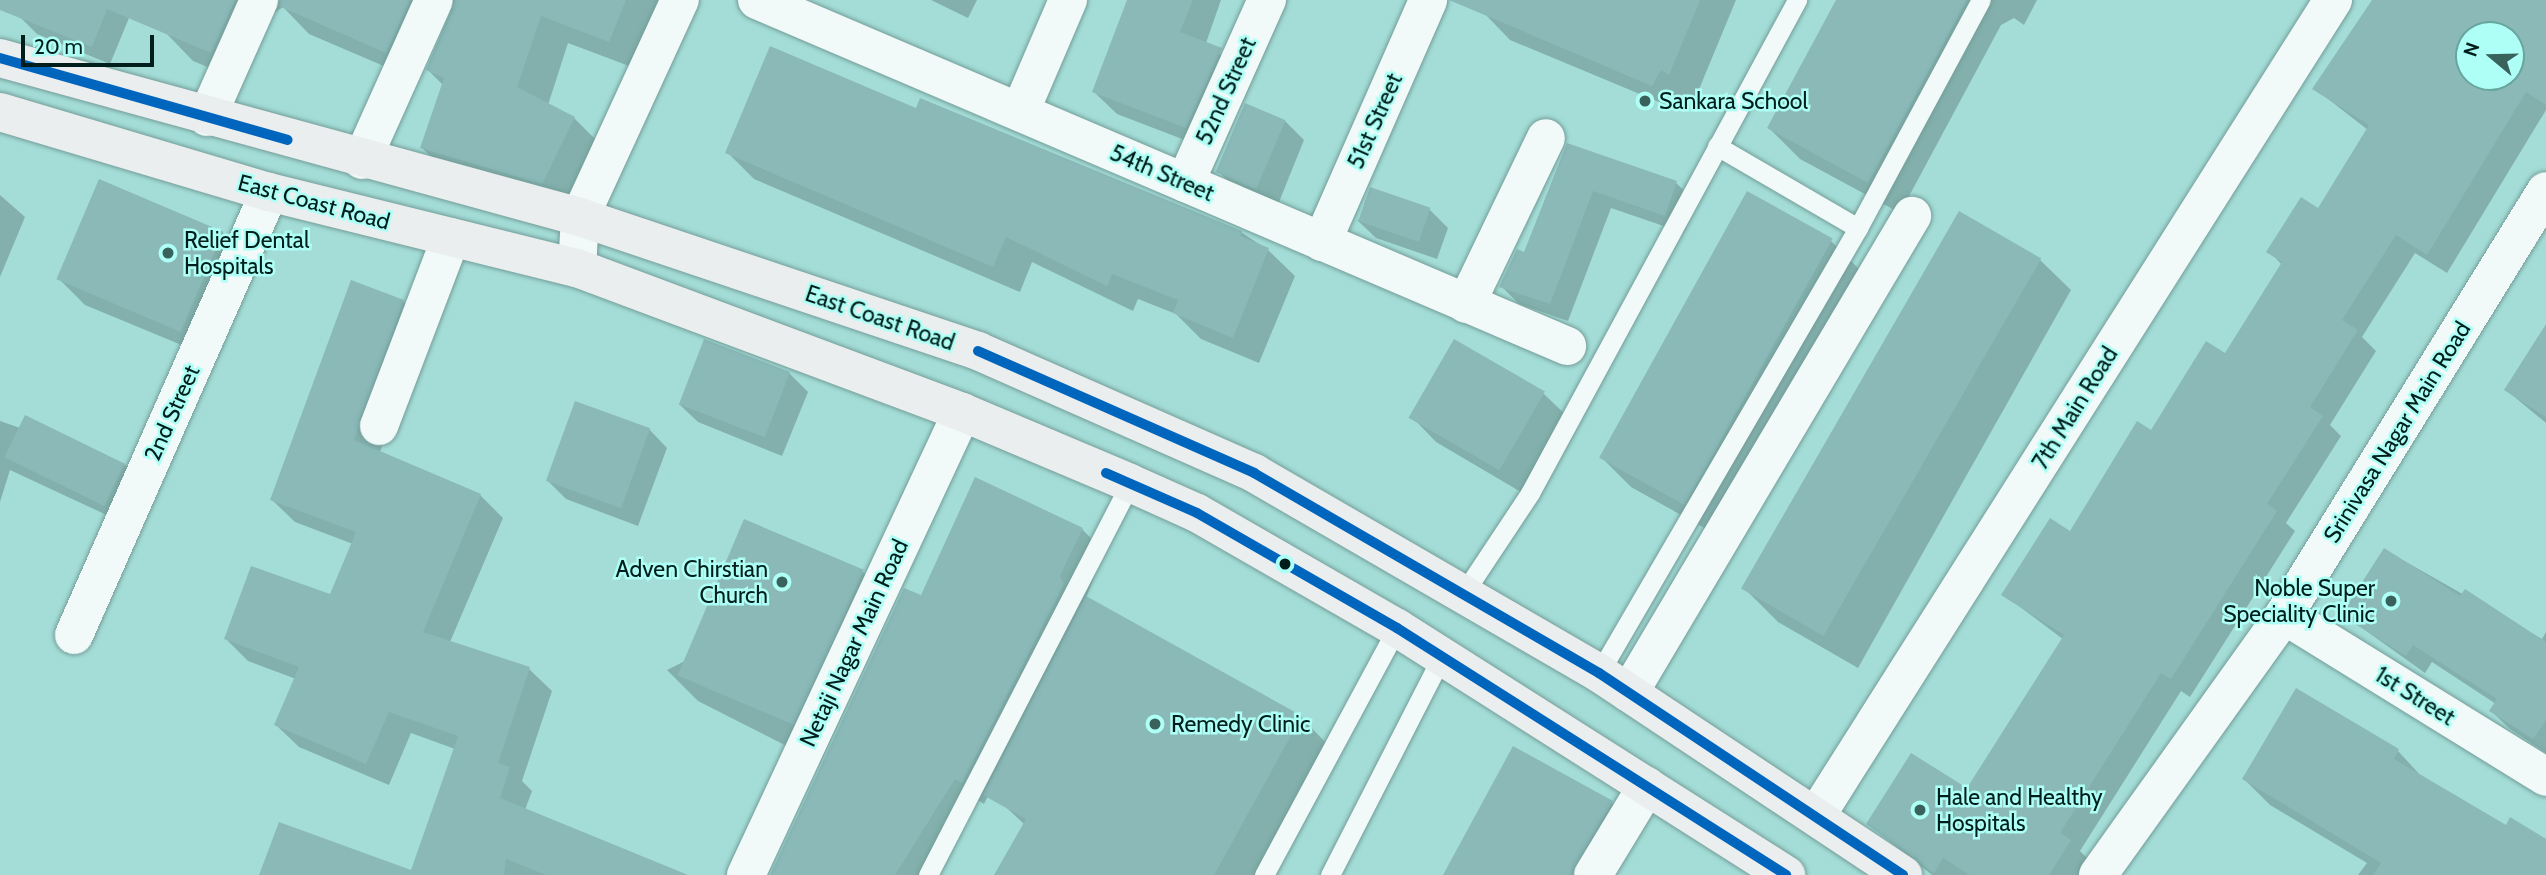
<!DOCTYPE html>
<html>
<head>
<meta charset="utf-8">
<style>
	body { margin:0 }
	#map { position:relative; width:2546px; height:875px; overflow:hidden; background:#a4ddd7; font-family:Cabin,sans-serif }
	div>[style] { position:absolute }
	.shadow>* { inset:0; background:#0003 }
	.building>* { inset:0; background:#8ab9b8; transform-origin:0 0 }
	.roads { filter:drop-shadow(0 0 2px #749d99) drop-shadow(0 0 2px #749d99) }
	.lane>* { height:19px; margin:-9.5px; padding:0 9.5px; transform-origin:9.5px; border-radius:9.5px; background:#f1faf9 }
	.street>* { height:38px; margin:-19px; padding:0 19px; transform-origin:19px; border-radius:19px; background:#f1faf9 }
	.primary>* { height:38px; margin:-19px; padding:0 19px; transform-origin:19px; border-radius:19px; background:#eaeeee }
	.bus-1>* { height:10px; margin:-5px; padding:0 5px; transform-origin:5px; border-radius:5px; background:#0065bd }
	.dots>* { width:19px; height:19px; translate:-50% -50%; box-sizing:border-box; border:4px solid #aefff5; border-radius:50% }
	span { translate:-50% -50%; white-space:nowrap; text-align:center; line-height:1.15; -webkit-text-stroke:5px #aefff5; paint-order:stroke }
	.street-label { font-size:23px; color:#001f1c }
	.poi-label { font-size:23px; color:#001f1c }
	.left { translate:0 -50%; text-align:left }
	.right { translate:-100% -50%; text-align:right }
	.north { position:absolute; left:2455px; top:21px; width:70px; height:70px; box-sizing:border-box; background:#aefff5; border:2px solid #68a59e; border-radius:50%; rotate:289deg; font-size:19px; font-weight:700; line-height:28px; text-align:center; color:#001f1c }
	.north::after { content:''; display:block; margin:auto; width:24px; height:32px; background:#39625d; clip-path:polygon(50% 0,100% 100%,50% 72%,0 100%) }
	.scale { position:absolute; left:21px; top:35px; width:133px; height:32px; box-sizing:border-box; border:4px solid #001f1c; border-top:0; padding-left:9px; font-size:21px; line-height:24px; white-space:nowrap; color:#001f1c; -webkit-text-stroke:5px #aefff5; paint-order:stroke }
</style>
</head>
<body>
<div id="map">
	<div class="shadow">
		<div style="clip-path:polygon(25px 0,111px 0,129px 18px,110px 64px,37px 34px,19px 16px)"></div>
		<div style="clip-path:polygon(179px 0,665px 0,637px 69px,568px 43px,548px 105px,574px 118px,602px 146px,570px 211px,450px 176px,422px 148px,443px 85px,428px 70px,453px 10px,442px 18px,414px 79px,309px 34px,283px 7px,267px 18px,239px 80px,193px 61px,166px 33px)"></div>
		<div style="clip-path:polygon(931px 0,977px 0,968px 18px)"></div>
		<div style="clip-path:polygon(1129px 0,1221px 0,1206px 43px,1243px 72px,1208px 149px,1117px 114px,1094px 92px)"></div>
		<div style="clip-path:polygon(1491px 0,1736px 0,1695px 99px,1687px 95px,1678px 110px,1510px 40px,1485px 14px)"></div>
		<div style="clip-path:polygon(1838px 0,2037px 0,2024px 25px,2014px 18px,2001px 25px,1900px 213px,1800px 159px,1769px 128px)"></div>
		<div style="clip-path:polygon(evenodd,2373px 0,2546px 0,2546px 110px,2447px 273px,2415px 253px,2362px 337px,2376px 351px,2330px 425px,2341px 436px,2286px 523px,2295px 531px,2190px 697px,2181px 691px,2080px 851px,2089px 860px,2079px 875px,1932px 875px,1868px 824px,1968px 791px,2064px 640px,2003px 594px,2070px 533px,2151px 432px,2225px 355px,2282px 265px,2269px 251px,2318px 210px,2368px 130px,2314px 88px,2373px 0,2469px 35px,2511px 35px,2511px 77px,2469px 77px,2469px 35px)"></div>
		<div style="clip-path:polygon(916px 110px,1241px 232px,1268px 250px,1295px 276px,1259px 363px,1201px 339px,1176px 314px,1138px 299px,1133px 311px,1032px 262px,1020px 292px,754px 179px,728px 153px)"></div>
		<div style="clip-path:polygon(1285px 121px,1304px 140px,1277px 207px,1238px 191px,1219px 172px)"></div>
		<div style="clip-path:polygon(1568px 146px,1676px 183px,1695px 201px,1684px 233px,1611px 208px,1568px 321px,1519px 304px,1501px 286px,1525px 254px)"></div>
		<div style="clip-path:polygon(0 195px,25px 217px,0 277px)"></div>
		<div style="clip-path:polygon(1429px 209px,1448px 228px,1437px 259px,1376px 238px,1357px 220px)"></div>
		<div style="clip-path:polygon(223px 233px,248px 258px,208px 356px,85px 305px,59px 279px)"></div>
		<div style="clip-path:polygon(1831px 241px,1862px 272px,1715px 534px,1631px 487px,1600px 456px)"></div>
		<div style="clip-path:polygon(2039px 259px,2071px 290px,1858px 668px,1778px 622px,1747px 591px)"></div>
		<div style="clip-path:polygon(403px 301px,425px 324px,380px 452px,480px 495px,503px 518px,450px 642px,529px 669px,552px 691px,522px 781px,532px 791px,525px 810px,684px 875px,261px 875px,412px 872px,455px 749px,411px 733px,389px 785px,299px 747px,276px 725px,296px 679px,248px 661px,226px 639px,331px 597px,353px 544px,295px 522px,272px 500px)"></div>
		<div style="clip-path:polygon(2546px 327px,2546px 423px,2506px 390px)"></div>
		<div style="clip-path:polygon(789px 373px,808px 392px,782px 456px,698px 422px,679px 404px)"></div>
		<div style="clip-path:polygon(1544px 394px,1570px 419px,1526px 495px,1436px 442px,1411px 416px)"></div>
		<div style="clip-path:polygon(0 421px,124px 464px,146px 486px,128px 525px,10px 470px,0 502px)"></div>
		<div style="clip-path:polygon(649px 429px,667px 448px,638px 526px,566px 499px,547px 480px)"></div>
		<div style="clip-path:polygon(1082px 529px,1104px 552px,1084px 603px,1301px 717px,1332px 749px,1263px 875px,996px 875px,1025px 825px,990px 792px,984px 804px,978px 800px,931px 875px,772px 875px,921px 597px)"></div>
		<div style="clip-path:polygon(2385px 550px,2542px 639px,2546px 632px,2546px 753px,2510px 729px,2491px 711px,2496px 704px,2432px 662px,2425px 673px,2344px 615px)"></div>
		<div style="clip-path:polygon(863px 572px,894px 603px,820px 763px,698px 701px,667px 670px)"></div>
		<div style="clip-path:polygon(2297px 690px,2398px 751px,2423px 778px,2506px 828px,2546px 839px,2546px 875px,2358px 875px,2367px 863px,2270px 805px,2244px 779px)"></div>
		<div style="clip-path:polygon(1611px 802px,1641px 831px,1614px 875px,1445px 875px)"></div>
	</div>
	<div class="building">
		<div style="clip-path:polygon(0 0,235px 0,211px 53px,107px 9px,92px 47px,0 10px)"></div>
		<div style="clip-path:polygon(280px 0,410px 0,386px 53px,279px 6px)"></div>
		<div style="clip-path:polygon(455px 0,626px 0,609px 42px,541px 16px,517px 87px,575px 117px,542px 184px,420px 148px,444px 78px,426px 70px)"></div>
		<div style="clip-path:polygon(1127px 0,1193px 0,1180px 32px,1222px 48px,1186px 128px,1092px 92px)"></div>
		<div style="clip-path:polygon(1449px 0,1700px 0,1669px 75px,1661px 70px,1652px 86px)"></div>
		<div style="clip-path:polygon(1836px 0,1967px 0,1868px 183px,1767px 128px)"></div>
		<div style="clip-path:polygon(evenodd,2372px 0,2546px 0,2546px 105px,2526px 92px,2427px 255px,2396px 235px,2342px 320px,2358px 330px,2310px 407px,2323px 416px,2267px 504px,2277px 511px,2171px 679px,2161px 673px,2060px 833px,2071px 840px,2049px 875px,1970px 875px,1943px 858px,1934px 873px,1866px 824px,1911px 753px,1967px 788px,2064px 635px,2001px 595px,2050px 518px,2070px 531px,2137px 421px,2151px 430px,2206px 341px,2225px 353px,2282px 262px,2266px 252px,2301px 197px,2318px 208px,2369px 125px,2312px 89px,2372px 0,2469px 35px,2511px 35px,2511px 77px,2469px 77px,2469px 35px)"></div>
		<div style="clip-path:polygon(770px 46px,916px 108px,920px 98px,1242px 231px,1240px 236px,1269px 248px,1233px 338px,1173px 313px,1178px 300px,1112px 274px,1107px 286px,1006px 237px,993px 267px,725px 153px)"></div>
		<div style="left:1245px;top:103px;width:44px;height:75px;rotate:23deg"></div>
		<div style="clip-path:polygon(1567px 143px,1677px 181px,1665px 216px,1593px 191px,1550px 304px,1499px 287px,1517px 249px,1524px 252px)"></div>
		<div style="left:99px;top:179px;width:135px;height:109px;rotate:23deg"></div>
		<div style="left:1370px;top:187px;width:64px;height:36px;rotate:19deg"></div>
		<div style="left:1747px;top:191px;width:98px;height:305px;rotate:29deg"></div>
		<div style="left:1959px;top:211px;width:95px;height:436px;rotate:30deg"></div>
		<div style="clip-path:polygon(351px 280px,404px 300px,354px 440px,481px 494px,423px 632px,530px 667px,498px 763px,510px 767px,500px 798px,688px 875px,546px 875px,506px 859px,504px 875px,259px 875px,279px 822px,411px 870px,458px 736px,389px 712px,366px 764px,274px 725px,299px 667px,224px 639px,251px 566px,330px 594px,356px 532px,270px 500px)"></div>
		<div style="clip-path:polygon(2546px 324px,2546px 417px,2504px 390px)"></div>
		<div style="left:704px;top:339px;width:92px;height:70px;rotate:21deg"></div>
		<div style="left:1454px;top:339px;width:105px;height:91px;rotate:30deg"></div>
		<div style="left:575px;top:401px;width:80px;height:85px;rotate:20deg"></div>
		<div style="left:25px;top:415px;width:111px;height:47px;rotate:26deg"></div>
		<div style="clip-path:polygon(975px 477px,1083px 528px,1060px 576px,1064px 584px,962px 783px,955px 779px,895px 875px,770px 875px,904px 588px,921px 595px)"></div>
		<div style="left:744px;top:519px;width:130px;height:170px;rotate:23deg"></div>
		<div style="clip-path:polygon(2384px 548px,2460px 596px,2465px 589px,2546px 642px,2546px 720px,2533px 739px,2489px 711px,2497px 699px,2413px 645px,2406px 656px,2341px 615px)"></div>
		<div style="clip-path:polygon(1086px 596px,1302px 716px,1214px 875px,994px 875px,1026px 819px,983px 795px)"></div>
		<div style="clip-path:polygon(2296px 688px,2399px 749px,2394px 759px,2506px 825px,2510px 817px,2546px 839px,2546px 875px,2373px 875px,2381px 863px,2242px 779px)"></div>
		<div style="clip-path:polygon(1513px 746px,1613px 801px,1571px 875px,1443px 875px)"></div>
	</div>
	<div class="roads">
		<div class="lane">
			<div style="left:1717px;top:146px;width:163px;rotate:30.2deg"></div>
			<div style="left:1463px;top:594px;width:121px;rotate:-56.4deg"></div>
			<div style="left:1530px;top:493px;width:561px;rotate:-61.56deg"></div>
			<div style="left:1599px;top:673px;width:515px;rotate:-59.8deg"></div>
			<div style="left:1858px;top:228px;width:259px;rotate:-61.7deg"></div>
			<div style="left:928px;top:875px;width:441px;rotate:-62.7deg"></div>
			<div style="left:1264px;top:875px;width:281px;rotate:-61.7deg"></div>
			<div style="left:1330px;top:875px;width:244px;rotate:-62.9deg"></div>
		</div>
		<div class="street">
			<div style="left:757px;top:0;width:881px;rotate:23.13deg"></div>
			<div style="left:1020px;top:112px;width:122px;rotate:-66.8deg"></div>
			<div style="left:207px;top:117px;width:128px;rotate:-66deg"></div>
			<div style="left:362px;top:160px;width:175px;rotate:-65.8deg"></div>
			<div style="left:1185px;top:183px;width:201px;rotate:-65.9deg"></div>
			<div style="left:1322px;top:242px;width:264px;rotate:-66.3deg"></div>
			<div style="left:577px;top:268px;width:51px;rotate:-86.6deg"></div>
			<div style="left:580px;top:217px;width:239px;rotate:-65.3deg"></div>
			<div style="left:1466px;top:304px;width:184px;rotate:-64.3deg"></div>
			<div style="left:379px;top:426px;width:202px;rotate:-69.1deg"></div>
			<div style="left:2284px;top:615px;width:308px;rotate:31.7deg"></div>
			<div style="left:74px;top:635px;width:484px;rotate:-66.2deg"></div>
			<div style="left:1629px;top:693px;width:555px;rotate:-59.32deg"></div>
			<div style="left:1816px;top:816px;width:966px;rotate:-57.64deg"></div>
			<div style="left:746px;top:875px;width:511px;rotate:-64.99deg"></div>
			<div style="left:1593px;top:875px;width:104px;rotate:-58.8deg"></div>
			<div style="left:2098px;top:875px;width:320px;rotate:-54.4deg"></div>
			<div style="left:2284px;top:615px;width:498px;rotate:-58.3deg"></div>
		</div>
		<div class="primary">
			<div style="left:0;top:58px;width:601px;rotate:15.33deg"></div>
			<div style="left:580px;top:217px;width:420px;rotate:18.6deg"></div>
			<div style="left:978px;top:351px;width:302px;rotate:23.8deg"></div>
			<div style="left:1254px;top:473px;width:399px;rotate:30.1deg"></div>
			<div style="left:1599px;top:673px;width:365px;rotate:33.6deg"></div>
			<div style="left:0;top:112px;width:281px;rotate:16.6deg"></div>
			<div style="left:269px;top:192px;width:317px;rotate:13.9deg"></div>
			<div style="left:577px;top:268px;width:411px;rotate:20.5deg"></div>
			<div style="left:962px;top:412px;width:182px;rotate:22.9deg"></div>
			<div style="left:1130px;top:483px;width:73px;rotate:24.1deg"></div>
			<div style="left:1197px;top:513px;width:231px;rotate:29.9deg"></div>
			<div style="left:1397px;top:628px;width:461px;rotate:32.4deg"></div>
		</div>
	</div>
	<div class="bus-1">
		<div style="left:0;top:58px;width:299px;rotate:15.9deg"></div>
		<div style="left:978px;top:351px;width:302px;rotate:23.8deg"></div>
		<div style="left:1254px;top:473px;width:399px;rotate:30.1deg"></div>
		<div style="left:1599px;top:673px;width:365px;rotate:33.6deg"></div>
		<div style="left:1106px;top:473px;width:99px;rotate:23.7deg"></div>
		<div style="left:1197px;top:513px;width:231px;rotate:29.9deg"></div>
		<div style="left:1397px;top:628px;width:461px;rotate:32.4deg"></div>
	</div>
	<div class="dots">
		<div style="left:1645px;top:101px;background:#39625d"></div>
		<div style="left:168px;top:253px;background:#39625d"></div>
		<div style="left:1285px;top:564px;background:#001f1c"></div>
		<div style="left:782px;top:582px;background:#39625d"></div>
		<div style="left:2391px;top:601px;background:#39625d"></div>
		<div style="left:1155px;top:724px;background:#39625d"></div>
		<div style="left:1920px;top:810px;background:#39625d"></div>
	</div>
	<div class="street-label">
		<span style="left:1226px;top:91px;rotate:-66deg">52nd Street</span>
		<span style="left:1375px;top:121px;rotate:-66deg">51st Street</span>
		<span style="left:1162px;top:173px;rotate:23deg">54th Street</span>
		<span style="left:314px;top:202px;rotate:15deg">East Coast Road</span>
		<span style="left:880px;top:318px;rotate:19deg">East Coast Road</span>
		<span style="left:2075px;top:408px;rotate:-58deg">7th Main Road</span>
		<span style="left:172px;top:413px;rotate:-66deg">2nd Street</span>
		<span style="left:2397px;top:432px;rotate:-58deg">Srinivasa Nagar Main Road</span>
		<span style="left:854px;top:643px;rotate:-65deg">Netaji Nagar Main Road</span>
		<span style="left:2415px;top:696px;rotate:32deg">1st Street</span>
	</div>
	<div class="poi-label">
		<span class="left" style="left:1659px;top:101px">Sankara School</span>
		<span class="left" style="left:184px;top:253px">Relief Dental<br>Hospitals</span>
		<span class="right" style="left:768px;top:582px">Adven Chirstian<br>Church</span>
		<span class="right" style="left:2375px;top:601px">Noble Super<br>Speciality Clinic</span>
		<span class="left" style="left:1171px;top:724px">Remedy Clinic</span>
		<span class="left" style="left:1936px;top:810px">Hale and Healthy<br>Hospitals</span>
	</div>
	<div class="north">N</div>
	<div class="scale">20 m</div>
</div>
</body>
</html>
